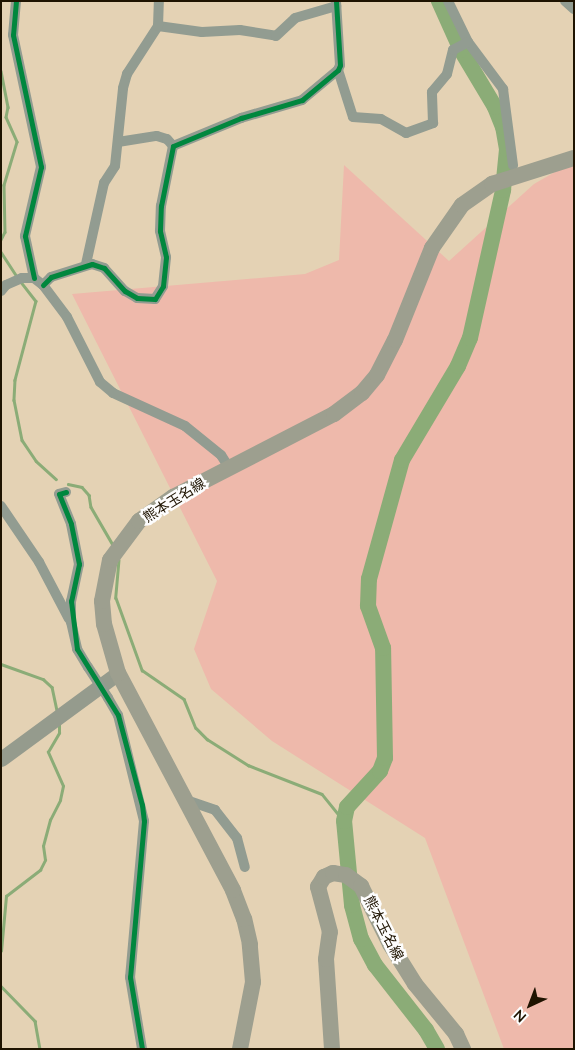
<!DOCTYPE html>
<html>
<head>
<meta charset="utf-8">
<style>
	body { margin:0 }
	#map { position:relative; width:575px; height:1050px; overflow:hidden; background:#e4d2b4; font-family:Lato,"Noto Sans JP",sans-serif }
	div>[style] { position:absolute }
	.green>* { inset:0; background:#eeb9ab }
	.stream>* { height:2.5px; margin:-1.25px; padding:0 1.25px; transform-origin:1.25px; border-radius:1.25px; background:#8bac77 }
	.river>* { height:16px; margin:-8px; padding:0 8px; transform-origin:8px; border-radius:8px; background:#8bac77 }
	.street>* { height:10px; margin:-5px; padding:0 5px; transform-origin:5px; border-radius:5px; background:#929c91 }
	.secondary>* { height:15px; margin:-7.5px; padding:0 7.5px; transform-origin:7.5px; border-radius:7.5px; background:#959b8d }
	.primary>* { height:16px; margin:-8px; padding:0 8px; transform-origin:8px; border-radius:8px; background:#9d9f8f }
	.street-bridge>* { height:10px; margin:-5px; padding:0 5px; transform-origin:5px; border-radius:5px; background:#929c91 }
	.cycleway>* { height:5px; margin:-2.5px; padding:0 2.5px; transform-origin:2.5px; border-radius:2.5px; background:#00873e }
	span { translate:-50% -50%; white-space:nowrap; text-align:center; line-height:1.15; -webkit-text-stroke:5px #fdfdfd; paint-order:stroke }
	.street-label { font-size:14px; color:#1e1300 }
	.frame { position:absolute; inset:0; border:2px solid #1e1300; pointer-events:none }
	.north { position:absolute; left:505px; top:980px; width:50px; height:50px; -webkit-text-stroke:4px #fdfdfd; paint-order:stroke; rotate:223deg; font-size:14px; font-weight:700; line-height:20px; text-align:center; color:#1e1300 }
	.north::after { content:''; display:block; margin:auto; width:18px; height:22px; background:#1e1300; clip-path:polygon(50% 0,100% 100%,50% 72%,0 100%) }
</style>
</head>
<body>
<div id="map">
	<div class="green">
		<div style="clip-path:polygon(574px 161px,574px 1049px,504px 1049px,425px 838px,272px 741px,211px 689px,194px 649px,217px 581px,72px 294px,305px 274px,339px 260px,344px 165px,449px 261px,534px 184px)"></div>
	</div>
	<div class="stream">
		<div style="left:1px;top:71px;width:37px;rotate:79deg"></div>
		<div style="left:8px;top:107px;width:10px;rotate:101deg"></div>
		<div style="left:6px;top:117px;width:27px;rotate:66deg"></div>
		<div style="left:17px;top:142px;width:45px;rotate:106.8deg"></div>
		<div style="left:4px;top:185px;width:47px;rotate:88.8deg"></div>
		<div style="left:5px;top:232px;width:9px;rotate:117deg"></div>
		<div style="left:1px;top:252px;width:31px;rotate:57deg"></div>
		<div style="left:21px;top:282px;width:24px;rotate:52deg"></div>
		<div style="left:36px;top:301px;width:82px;rotate:104.9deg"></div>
		<div style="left:15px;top:380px;width:20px;rotate:93deg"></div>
		<div style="left:14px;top:400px;width:41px;rotate:78.7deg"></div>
		<div style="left:22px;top:440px;width:25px;rotate:56deg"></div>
		<div style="left:36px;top:461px;width:27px;rotate:42deg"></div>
		<div style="left:68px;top:484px;width:14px;rotate:12deg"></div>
		<div style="left:82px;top:487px;width:11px;rotate:49deg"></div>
		<div style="left:89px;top:495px;width:12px;rotate:81deg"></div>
		<div style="left:91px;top:507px;width:44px;rotate:59.9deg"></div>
		<div style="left:119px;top:560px;width:38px;rotate:95deg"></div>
		<div style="left:116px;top:598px;width:77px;rotate:70.1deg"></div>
		<div style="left:142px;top:670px;width:51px;rotate:34.6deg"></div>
		<div style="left:184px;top:699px;width:31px;rotate:68deg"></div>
		<div style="left:196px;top:728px;width:16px;rotate:45deg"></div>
		<div style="left:207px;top:739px;width:49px;rotate:32.4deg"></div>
		<div style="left:248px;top:765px;width:79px;rotate:21.4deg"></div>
		<div style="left:322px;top:794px;width:35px;rotate:51deg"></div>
		<div style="left:1px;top:664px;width:45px;rotate:19.7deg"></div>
		<div style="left:43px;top:679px;width:12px;rotate:42deg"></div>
		<div style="left:52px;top:687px;width:25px;rotate:78deg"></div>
		<div style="left:1px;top:951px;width:55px;rotate:-84.8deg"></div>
		<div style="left:6px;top:896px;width:43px;rotate:-37.4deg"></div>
		<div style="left:40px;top:870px;width:11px;rotate:-63deg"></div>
		<div style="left:45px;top:860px;width:14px;rotate:-98deg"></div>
		<div style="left:43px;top:846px;width:27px;rotate:-75deg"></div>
		<div style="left:50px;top:820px;width:22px;rotate:-63deg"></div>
		<div style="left:60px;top:800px;width:14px;rotate:-78deg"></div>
		<div style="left:63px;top:786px;width:37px;rotate:-114deg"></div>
		<div style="left:48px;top:752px;width:22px;rotate:-60deg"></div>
		<div style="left:59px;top:733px;width:9px;rotate:-90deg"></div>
		<div style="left:1px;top:986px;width:49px;rotate:45.8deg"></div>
		<div style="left:35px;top:1021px;width:28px;rotate:80deg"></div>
	</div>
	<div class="river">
		<div style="left:437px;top:1049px;width:22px;rotate:-120deg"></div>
		<div style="left:426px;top:1030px;width:83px;rotate:-128.1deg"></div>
		<div style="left:375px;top:965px;width:30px;rotate:-118deg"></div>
		<div style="left:361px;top:939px;width:35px;rotate:-105deg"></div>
		<div style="left:352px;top:905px;width:84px;rotate:-95.4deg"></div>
		<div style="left:344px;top:821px;width:14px;rotate:-78deg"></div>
		<div style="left:347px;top:807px;width:49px;rotate:-47.5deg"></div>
		<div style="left:380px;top:771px;width:14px;rotate:-69deg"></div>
		<div style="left:385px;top:758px;width:110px;rotate:-91deg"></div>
		<div style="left:383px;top:648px;width:45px;rotate:-109.7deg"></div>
		<div style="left:368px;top:606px;width:27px;rotate:-88deg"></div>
		<div style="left:369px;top:579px;width:123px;rotate:-74.5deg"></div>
		<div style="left:402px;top:460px;width:109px;rotate:-59.2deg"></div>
		<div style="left:458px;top:366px;width:30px;rotate:-67deg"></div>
		<div style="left:470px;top:338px;width:152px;rotate:-77.4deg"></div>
		<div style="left:503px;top:190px;width:41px;rotate:-84.4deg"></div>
		<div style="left:507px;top:149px;width:22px;rotate:-100deg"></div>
		<div style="left:503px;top:127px;width:22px;rotate:-112deg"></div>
		<div style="left:495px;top:107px;width:66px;rotate:-120.8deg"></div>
		<div style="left:461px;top:50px;width:54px;rotate:-114.2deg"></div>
	</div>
	<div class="street">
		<div style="left:16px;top:1px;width:34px;rotate:95deg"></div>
		<div style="left:13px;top:35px;width:135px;rotate:78deg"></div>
		<div style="left:41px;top:167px;width:71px;rotate:103.1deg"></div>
		<div style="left:25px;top:236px;width:43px;rotate:77.9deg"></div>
		<div style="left:448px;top:1px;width:46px;rotate:64deg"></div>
		<div style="left:468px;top:42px;width:59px;rotate:53.3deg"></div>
		<div style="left:503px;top:89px;width:77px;rotate:82.5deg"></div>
		<div style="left:565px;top:1px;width:12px;rotate:42deg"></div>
		<div style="left:158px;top:26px;width:44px;rotate:7.8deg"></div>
		<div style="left:202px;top:32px;width:38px;rotate:-3deg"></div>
		<div style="left:240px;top:30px;width:36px;rotate:9deg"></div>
		<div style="left:276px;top:36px;width:26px;rotate:-43deg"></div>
		<div style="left:295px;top:18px;width:43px;rotate:-16.3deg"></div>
		<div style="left:338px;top:70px;width:49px;rotate:72.3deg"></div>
		<div style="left:353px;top:117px;width:28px;rotate:4deg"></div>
		<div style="left:381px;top:119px;width:29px;rotate:29deg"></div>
		<div style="left:406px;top:133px;width:29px;rotate:-20deg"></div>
		<div style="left:433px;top:123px;width:31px;rotate:-92deg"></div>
		<div style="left:432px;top:92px;width:23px;rotate:-50deg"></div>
		<div style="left:447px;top:74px;width:25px;rotate:-76deg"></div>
		<div style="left:453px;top:50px;width:17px;rotate:-28deg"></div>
		<div style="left:118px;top:142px;width:39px;rotate:-9deg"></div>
		<div style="left:157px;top:136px;width:10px;rotate:17deg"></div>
		<div style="left:167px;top:139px;width:9px;rotate:49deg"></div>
		<div style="left:86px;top:264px;width:83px;rotate:-77.5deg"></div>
		<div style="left:104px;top:183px;width:20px;rotate:-57deg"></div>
		<div style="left:115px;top:166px;width:78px;rotate:-84.1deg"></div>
		<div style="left:123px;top:88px;width:15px;rotate:-74deg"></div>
		<div style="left:127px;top:74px;width:57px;rotate:-57.1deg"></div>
		<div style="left:158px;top:26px;width:25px;rotate:-88deg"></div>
		<div style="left:43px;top:285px;width:11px;rotate:-45deg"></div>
		<div style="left:51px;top:277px;width:43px;rotate:-17.6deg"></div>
		<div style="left:92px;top:264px;width:13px;rotate:18deg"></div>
		<div style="left:104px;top:268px;width:31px;rotate:48deg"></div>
		<div style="left:125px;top:291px;width:14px;rotate:30deg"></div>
		<div style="left:137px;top:298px;width:18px;rotate:3deg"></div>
		<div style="left:155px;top:299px;width:15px;rotate:-58deg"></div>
		<div style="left:163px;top:286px;width:29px;rotate:-84deg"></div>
		<div style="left:166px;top:257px;width:27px;rotate:-103deg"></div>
		<div style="left:160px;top:231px;width:25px;rotate:-88deg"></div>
		<div style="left:161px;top:206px;width:61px;rotate:-78.7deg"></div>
		<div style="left:173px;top:146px;width:74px;rotate:-22.4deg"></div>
		<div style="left:241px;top:118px;width:64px;rotate:-16.4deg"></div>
		<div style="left:302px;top:100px;width:47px;rotate:-39.8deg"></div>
		<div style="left:338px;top:70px;width:5px;rotate:-68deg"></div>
		<div style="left:340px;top:65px;width:64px;rotate:-93.6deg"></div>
		<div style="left:1px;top:291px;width:8px;rotate:-50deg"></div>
		<div style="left:6px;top:285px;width:17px;rotate:-24deg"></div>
		<div style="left:22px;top:278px;width:12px"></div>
		<div style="left:34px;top:278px;width:11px;rotate:38deg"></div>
		<div style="left:43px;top:285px;width:40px;rotate:53deg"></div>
		<div style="left:67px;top:317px;width:73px;rotate:63.1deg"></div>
		<div style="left:100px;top:382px;width:17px;rotate:40deg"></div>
		<div style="left:113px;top:393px;width:79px;rotate:24.6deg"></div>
		<div style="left:185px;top:426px;width:46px;rotate:38.9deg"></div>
		<div style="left:221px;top:455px;width:15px;rotate:58deg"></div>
		<div style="left:66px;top:492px;width:7px;rotate:164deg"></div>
		<div style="left:59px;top:494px;width:32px;rotate:68deg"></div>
		<div style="left:71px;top:524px;width:41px;rotate:78.7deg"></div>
		<div style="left:79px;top:564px;width:38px;rotate:102deg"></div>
		<div style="left:71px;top:601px;width:21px;rotate:90deg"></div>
		<div style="left:71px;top:622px;width:28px;rotate:77deg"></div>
		<div style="left:77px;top:649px;width:21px;rotate:59deg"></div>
		<div style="left:1px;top:506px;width:68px;rotate:55.8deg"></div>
		<div style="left:39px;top:562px;width:64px;rotate:62.2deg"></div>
		<div style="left:108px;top:698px;width:20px;rotate:60deg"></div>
		<div style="left:118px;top:715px;width:109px;rotate:76.2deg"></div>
		<div style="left:144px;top:821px;width:157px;rotate:95.1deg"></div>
		<div style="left:130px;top:977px;width:73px;rotate:80.5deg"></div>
		<div style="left:186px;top:800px;width:31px;rotate:19deg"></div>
		<div style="left:215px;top:810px;width:36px;rotate:52deg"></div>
		<div style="left:237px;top:838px;width:30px;rotate:75deg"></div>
	</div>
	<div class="secondary">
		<div style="left:1px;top:759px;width:145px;rotate:-36.3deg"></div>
	</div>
	<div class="primary">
		<div style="left:240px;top:1049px;width:68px;rotate:-79deg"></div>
		<div style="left:253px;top:982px;width:38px;rotate:-95deg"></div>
		<div style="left:250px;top:944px;width:26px;rotate:-103deg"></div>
		<div style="left:244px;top:919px;width:31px;rotate:-111deg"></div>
		<div style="left:233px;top:890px;width:246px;rotate:-117.9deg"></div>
		<div style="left:118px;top:673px;width:51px;rotate:-105.9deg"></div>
		<div style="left:104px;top:624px;width:23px;rotate:-95deg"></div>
		<div style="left:102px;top:601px;width:42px;rotate:-79deg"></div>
		<div style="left:110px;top:560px;width:49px;rotate:-53.4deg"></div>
		<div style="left:139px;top:521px;width:42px;rotate:-35.2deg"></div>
		<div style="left:173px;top:497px;width:181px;rotate:-27.3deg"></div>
		<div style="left:334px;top:414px;width:35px;rotate:-37deg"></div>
		<div style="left:362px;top:393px;width:23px;rotate:-50deg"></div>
		<div style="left:377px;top:375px;width:39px;rotate:-63deg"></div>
		<div style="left:395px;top:340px;width:99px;rotate:-68.1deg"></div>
		<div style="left:432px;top:248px;width:52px;rotate:-55.1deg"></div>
		<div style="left:462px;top:205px;width:37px;rotate:-35deg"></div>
		<div style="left:492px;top:184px;width:86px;rotate:-17.6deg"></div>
		<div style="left:332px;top:1049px;width:90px;rotate:-93.8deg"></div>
		<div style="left:326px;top:959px;width:27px;rotate:-82deg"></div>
		<div style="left:330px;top:932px;width:47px;rotate:-104.9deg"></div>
		<div style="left:318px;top:887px;width:12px;rotate:-59deg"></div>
		<div style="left:324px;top:877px;width:10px;rotate:-24deg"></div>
		<div style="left:333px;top:873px;width:13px;rotate:9deg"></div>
		<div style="left:346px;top:875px;width:19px;rotate:36deg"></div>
		<div style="left:361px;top:886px;width:65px;rotate:63.4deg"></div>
		<div style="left:390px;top:944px;width:47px;rotate:58deg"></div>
		<div style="left:415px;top:984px;width:65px;rotate:50.6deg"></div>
		<div style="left:456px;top:1034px;width:17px;rotate:65deg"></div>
	</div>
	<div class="street-bridge">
		<div style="left:88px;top:667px;width:37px;rotate:57deg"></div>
	</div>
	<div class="cycleway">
		<div style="left:16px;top:1px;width:34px;rotate:95deg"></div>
		<div style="left:13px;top:35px;width:135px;rotate:78deg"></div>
		<div style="left:41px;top:167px;width:71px;rotate:103.1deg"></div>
		<div style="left:25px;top:236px;width:43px;rotate:77.9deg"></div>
		<div style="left:43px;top:285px;width:11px;rotate:-45deg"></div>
		<div style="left:51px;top:277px;width:43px;rotate:-17.6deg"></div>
		<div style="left:92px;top:264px;width:13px;rotate:18deg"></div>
		<div style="left:104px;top:268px;width:31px;rotate:48deg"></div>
		<div style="left:125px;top:291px;width:14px;rotate:30deg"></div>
		<div style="left:137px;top:298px;width:18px;rotate:3deg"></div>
		<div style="left:155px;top:299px;width:15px;rotate:-58deg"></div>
		<div style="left:163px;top:286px;width:29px;rotate:-84deg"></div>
		<div style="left:166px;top:257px;width:27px;rotate:-103deg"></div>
		<div style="left:160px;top:231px;width:25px;rotate:-88deg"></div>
		<div style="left:161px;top:206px;width:61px;rotate:-78.7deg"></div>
		<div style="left:173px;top:146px;width:74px;rotate:-22.4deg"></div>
		<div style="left:241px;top:118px;width:64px;rotate:-16.4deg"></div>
		<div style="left:302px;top:100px;width:47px;rotate:-39.8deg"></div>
		<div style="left:338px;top:70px;width:5px;rotate:-68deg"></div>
		<div style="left:340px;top:65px;width:64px;rotate:-93.6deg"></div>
		<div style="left:66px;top:492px;width:7px;rotate:164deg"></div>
		<div style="left:59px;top:494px;width:32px;rotate:68deg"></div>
		<div style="left:71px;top:524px;width:41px;rotate:78.7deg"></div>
		<div style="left:79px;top:564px;width:38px;rotate:102deg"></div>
		<div style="left:71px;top:601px;width:48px;rotate:82.9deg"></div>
		<div style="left:77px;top:649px;width:78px;rotate:58.2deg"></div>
		<div style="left:118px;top:715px;width:93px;rotate:75.1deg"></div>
		<div style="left:142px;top:805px;width:16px;rotate:83deg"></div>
		<div style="left:144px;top:821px;width:157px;rotate:95.1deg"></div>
		<div style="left:130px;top:977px;width:73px;rotate:80.5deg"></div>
	</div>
	<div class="street-label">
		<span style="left:174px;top:500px;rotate:-32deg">熊本玉名線</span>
		<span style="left:384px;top:928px;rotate:63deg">熊本玉名線</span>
	</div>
	<div class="frame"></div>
	<div class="north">N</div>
</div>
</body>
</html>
